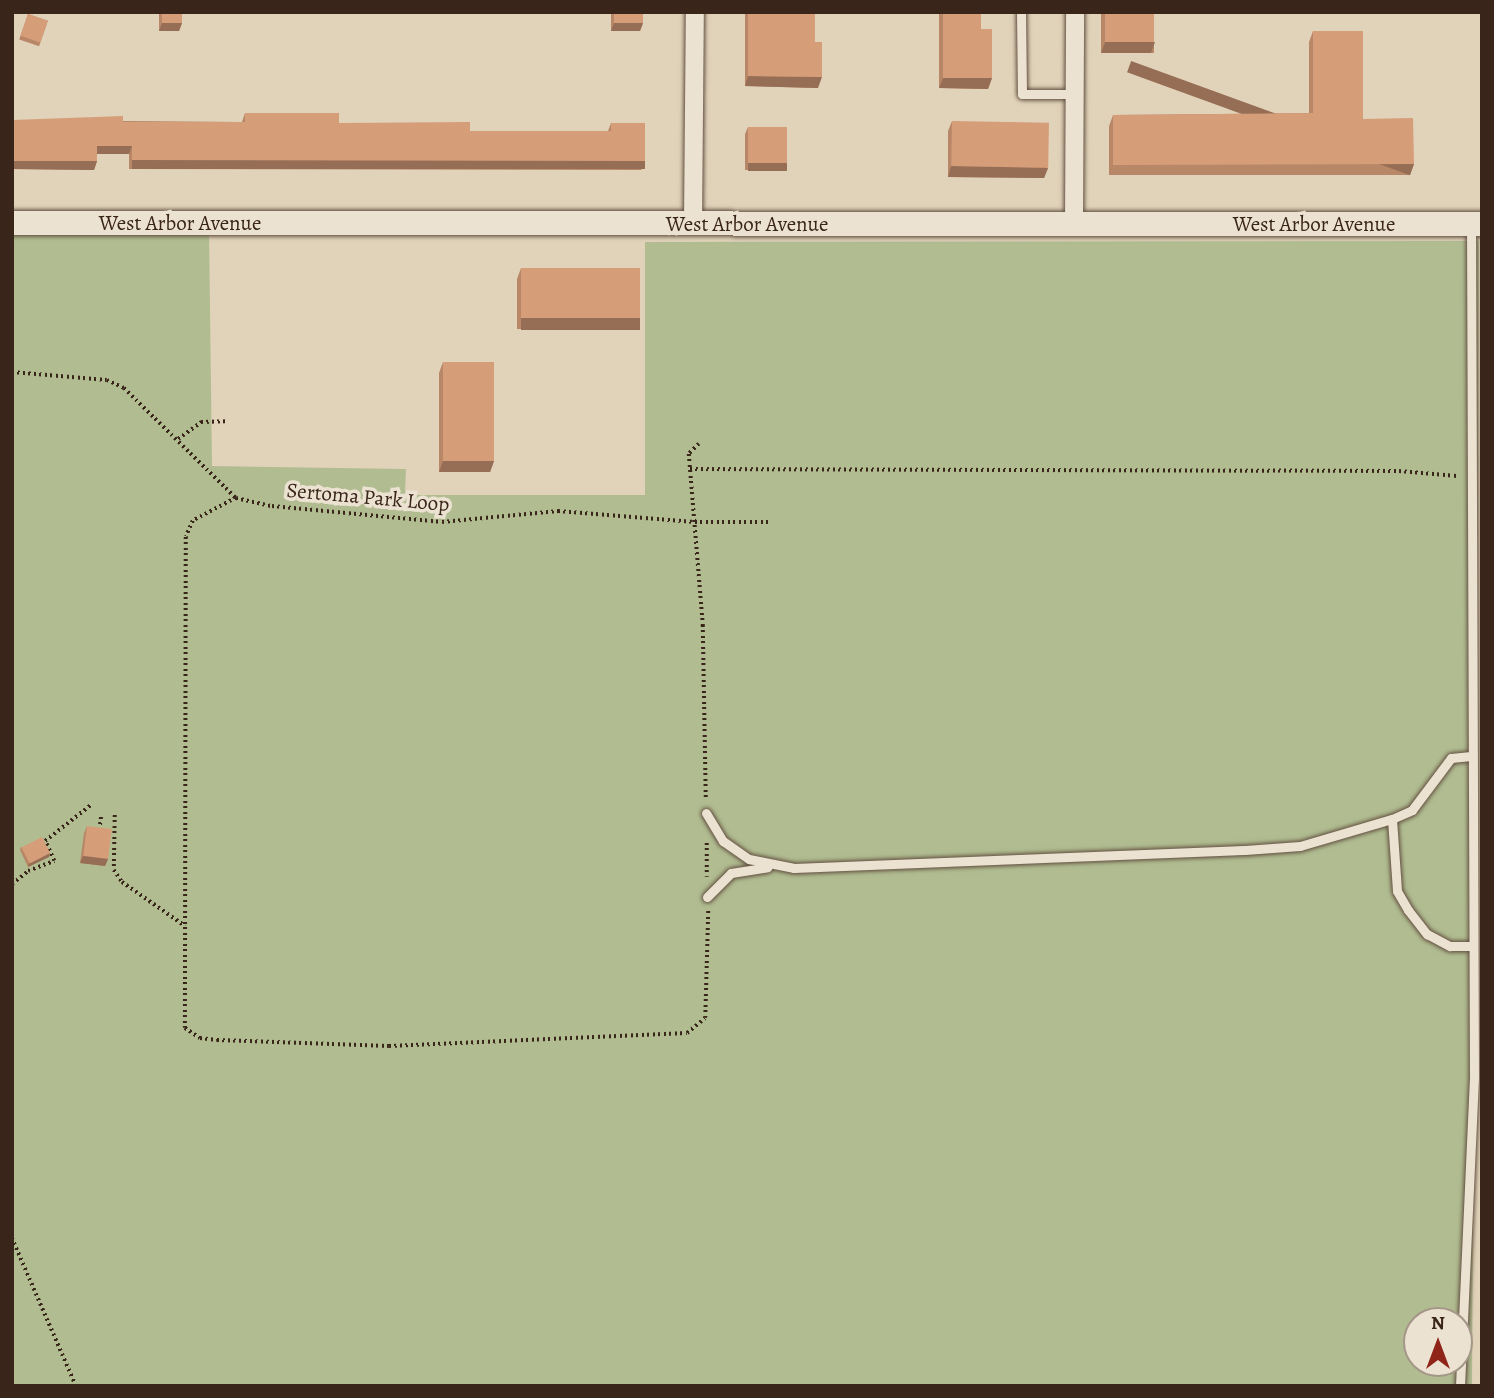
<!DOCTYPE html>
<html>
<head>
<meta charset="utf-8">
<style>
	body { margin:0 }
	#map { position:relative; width:1494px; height:1398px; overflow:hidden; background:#e1d3ba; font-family:Alegreya,serif }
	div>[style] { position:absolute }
	.green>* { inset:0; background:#b1bd91 }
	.path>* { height:3.5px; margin-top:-1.75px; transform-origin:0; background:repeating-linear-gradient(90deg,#392519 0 2px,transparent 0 5.5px) }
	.roads { filter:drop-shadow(0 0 2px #635041) drop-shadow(0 0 2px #635041) }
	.lane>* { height:9px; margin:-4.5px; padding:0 4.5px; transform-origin:4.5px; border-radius:4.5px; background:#ece2d2 }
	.street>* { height:18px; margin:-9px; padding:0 9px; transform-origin:9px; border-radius:9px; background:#ece2d2 }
	.secondary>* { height:24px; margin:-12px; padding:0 12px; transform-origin:12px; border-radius:12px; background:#ece2d2 }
	.wall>* { inset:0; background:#b88768; transform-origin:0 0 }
	.shaded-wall>* { inset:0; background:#966e55; transform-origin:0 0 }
	.building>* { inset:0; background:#d69d79; transform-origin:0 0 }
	span { translate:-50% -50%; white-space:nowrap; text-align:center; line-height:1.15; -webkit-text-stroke:7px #ece2d2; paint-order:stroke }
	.street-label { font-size:21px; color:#392519 }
	.frame { position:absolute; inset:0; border:14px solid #392519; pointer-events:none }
	.north { position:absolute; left:1403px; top:1307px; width:70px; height:70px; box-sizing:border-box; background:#ece2d2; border:2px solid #a49688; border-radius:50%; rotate:0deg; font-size:19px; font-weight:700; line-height:28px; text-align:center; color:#392519 }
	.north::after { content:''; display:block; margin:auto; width:24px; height:32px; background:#8f2418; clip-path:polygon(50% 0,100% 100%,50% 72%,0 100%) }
</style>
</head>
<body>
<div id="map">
	<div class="green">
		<div style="clip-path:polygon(evenodd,12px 226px,209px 228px,212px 466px,406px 469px,405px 495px,645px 495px,645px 242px,1479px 241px,1472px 1386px,12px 1386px,12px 226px,1417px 1321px,1459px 1321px,1459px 1363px,1417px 1363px,1417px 1321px)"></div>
	</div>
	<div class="path">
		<div style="left:12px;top:372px;width:95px;rotate:4.8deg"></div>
		<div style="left:107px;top:380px;width:19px;rotate:25deg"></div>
		<div style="left:124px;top:388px;width:157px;rotate:44.5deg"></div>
		<div style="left:236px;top:498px;width:37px;rotate:13deg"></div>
		<div style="left:272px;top:506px;width:171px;rotate:5.4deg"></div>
		<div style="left:442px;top:522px;width:117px;rotate:-5.4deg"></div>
		<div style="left:558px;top:511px;width:137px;rotate:4.6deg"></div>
		<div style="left:695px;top:522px;width:73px"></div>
		<div style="left:178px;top:439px;width:29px;rotate:-36deg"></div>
		<div style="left:201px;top:422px;width:25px;rotate:-2deg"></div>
		<div style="left:699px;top:444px;width:14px;rotate:135deg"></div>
		<div style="left:689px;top:454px;width:172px;rotate:85.3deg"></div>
		<div style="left:703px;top:625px;width:175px;rotate:89deg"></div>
		<div style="left:690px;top:469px;width:709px;rotate:0.16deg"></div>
		<div style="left:1399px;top:471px;width:58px;rotate:4.9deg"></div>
		<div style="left:236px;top:498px;width:49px;rotate:151.9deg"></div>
		<div style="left:193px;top:521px;width:17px;rotate:114deg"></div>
		<div style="left:186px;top:537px;width:491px;rotate:90.1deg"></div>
		<div style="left:185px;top:1028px;width:18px;rotate:34deg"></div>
		<div style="left:200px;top:1038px;width:17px;rotate:7deg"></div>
		<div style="left:217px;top:1040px;width:172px;rotate:2deg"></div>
		<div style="left:389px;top:1046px;width:298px;rotate:-2.5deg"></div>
		<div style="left:687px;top:1033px;width:23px;rotate:-40deg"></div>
		<div style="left:705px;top:1018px;width:109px;rotate:-88.4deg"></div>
		<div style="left:115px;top:815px;width:55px;rotate:91deg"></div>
		<div style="left:114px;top:870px;width:14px;rotate:56deg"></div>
		<div style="left:122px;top:882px;width:77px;rotate:34.9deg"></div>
		<div style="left:99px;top:830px;width:15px;rotate:-82deg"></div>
		<div style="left:707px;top:843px;width:34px;rotate:90deg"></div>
		<div style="left:12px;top:884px;width:21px;rotate:-39deg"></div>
		<div style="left:28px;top:871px;width:28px;rotate:-21deg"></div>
		<div style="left:54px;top:861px;width:22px;rotate:-114deg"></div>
		<div style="left:45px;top:841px;width:60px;rotate:-38.2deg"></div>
		<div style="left:12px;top:1238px;width:161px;rotate:66.6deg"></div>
	</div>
	<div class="roads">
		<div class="lane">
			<div style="left:1021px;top:12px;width:82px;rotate:89.3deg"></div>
			<div style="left:1022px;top:94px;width:52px"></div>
			<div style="left:706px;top:813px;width:33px;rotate:59deg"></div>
			<div style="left:723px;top:841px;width:32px;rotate:35deg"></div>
			<div style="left:749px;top:859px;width:46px;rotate:11.3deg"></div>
			<div style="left:794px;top:868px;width:451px;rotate:-2.3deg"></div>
			<div style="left:1245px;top:850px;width:55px;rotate:-4.2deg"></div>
			<div style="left:1300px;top:846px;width:96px;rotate:-16.4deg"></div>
			<div style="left:1392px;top:819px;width:22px;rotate:-24deg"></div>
			<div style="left:1412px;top:810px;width:65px;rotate:-53.1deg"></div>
			<div style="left:1451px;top:758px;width:20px;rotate:-6deg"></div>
			<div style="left:1392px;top:819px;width:72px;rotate:86deg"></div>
			<div style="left:1397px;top:891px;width:22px;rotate:60deg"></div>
			<div style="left:1408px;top:910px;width:31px;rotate:52deg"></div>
			<div style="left:1427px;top:934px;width:26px;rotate:28deg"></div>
			<div style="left:1450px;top:946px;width:21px"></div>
			<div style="left:707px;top:897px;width:34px;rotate:-45deg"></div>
			<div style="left:731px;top:873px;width:37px;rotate:-9deg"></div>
			<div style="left:1460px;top:1386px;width:308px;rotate:-87.4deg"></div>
			<div style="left:1474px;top:1078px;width:852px;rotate:-90.2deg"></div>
		</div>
		<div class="street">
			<div style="left:693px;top:224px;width:212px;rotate:-89.5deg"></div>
			<div style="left:1074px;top:224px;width:212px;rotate:-89.7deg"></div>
		</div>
		<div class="secondary">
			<div style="left:12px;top:223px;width:1470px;rotate:0.04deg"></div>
		</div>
	</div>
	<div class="wall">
		<div style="clip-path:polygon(159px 12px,182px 12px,182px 23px,179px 31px,159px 31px)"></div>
		<div style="clip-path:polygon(611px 12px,643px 12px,643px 23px,640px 31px,611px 31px)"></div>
		<div style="clip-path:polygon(745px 12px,815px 12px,815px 42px,818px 88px,745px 86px)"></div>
		<div style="clip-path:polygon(939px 12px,981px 12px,981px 29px,992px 78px,988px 89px,939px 88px)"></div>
		<div style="left:1101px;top:12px;width:53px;height:41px"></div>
		<div style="left:28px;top:14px;width:21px;height:27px;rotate:19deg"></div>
		<div style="left:1482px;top:20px;width:153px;height:2px;rotate:90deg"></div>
		<div style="clip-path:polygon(1313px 31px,1363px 119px,1414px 164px,1410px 175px,1109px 175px,1109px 126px,1113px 115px,1309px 113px,1309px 42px)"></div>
		<div style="clip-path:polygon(245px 113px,339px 123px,470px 131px,608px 131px,611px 123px,642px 170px,129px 169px,129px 154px,97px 154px,97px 161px,94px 170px,12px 169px,12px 120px,242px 122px)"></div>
		<div style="clip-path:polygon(952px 121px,1048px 168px,1044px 178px,948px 177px,948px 131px)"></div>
		<div style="clip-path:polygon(748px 127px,785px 170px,745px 170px,745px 134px)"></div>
		<div style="clip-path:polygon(521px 268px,640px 318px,636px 329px,517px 329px,517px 279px)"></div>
		<div style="clip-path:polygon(443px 362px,494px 461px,490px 472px,439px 472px,439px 373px)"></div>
		<div style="clip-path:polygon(87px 826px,108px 859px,105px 866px,80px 863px,84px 833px)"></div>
		<div style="clip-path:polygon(21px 847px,50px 853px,49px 857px,28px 867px,20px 850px)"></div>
	</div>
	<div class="shaded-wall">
		<div style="clip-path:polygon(162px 23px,182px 23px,179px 31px,159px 31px)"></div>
		<div style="clip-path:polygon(614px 23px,643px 23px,640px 31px,611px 31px)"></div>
		<div style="clip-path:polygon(1105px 42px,1155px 42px,1151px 53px,1101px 53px)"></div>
		<div style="clip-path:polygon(748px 76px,822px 77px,818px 88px,745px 86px)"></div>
		<div style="clip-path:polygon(943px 78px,992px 78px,988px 89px,939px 88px)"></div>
		<div style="clip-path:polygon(97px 146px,132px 146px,129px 154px,94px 154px)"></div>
		<div style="left:132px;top:160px;width:513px;height:9px"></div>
		<div style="clip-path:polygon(13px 161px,97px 161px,94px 170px,12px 169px)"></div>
		<div style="left:748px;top:163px;width:39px;height:8px"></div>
		<div style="left:1414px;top:164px;width:12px;height:301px;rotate:110deg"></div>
		<div style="clip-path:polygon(951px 166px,1048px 168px,1044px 178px,948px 177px)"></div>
		<div style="left:521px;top:318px;width:119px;height:12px"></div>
		<div style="clip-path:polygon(443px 461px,494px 461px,490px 472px,439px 472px)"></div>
		<div style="clip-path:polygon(50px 853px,49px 857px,28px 867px,29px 863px)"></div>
		<div style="clip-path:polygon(83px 856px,108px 859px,105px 866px,80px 863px)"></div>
	</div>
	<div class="building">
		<div style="left:162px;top:12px;width:20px;height:11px"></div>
		<div style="left:614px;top:12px;width:29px;height:11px"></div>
		<div style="clip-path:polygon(748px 12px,815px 12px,815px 42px,822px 42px,822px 77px,748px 76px)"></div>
		<div style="clip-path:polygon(943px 12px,981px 12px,981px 29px,992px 29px,992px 78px,943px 78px)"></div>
		<div style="left:1105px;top:12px;width:49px;height:30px"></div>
		<div style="left:28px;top:14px;width:21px;height:23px;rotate:19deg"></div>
		<div style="clip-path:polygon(1313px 31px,1363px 31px,1363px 119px,1413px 118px,1414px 164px,1113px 165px,1113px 115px,1313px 113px)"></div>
		<div style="clip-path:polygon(245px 113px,339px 113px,339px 123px,470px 122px,470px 131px,611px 131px,611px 123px,645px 123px,645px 161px,132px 160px,132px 146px,97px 146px,97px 161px,13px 161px,12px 120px,123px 116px,123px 122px,245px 122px)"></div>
		<div style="left:952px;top:121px;width:97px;height:45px;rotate:1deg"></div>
		<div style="left:748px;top:127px;width:39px;height:36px"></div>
		<div style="left:521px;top:268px;width:119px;height:50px"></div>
		<div style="left:443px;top:362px;width:51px;height:99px"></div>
		<div style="left:87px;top:826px;width:25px;height:30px;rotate:7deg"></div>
		<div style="left:42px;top:837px;width:18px;height:23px;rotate:63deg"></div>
	</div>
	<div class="street-label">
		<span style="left:180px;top:223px">West Arbor Avenue</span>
		<span style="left:747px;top:224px">West Arbor Avenue</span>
		<span style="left:1314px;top:224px">West Arbor Avenue</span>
		<span style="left:368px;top:497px;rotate:5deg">Sertoma Park Loop</span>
	</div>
	<div class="frame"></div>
	<div class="north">N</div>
</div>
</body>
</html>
